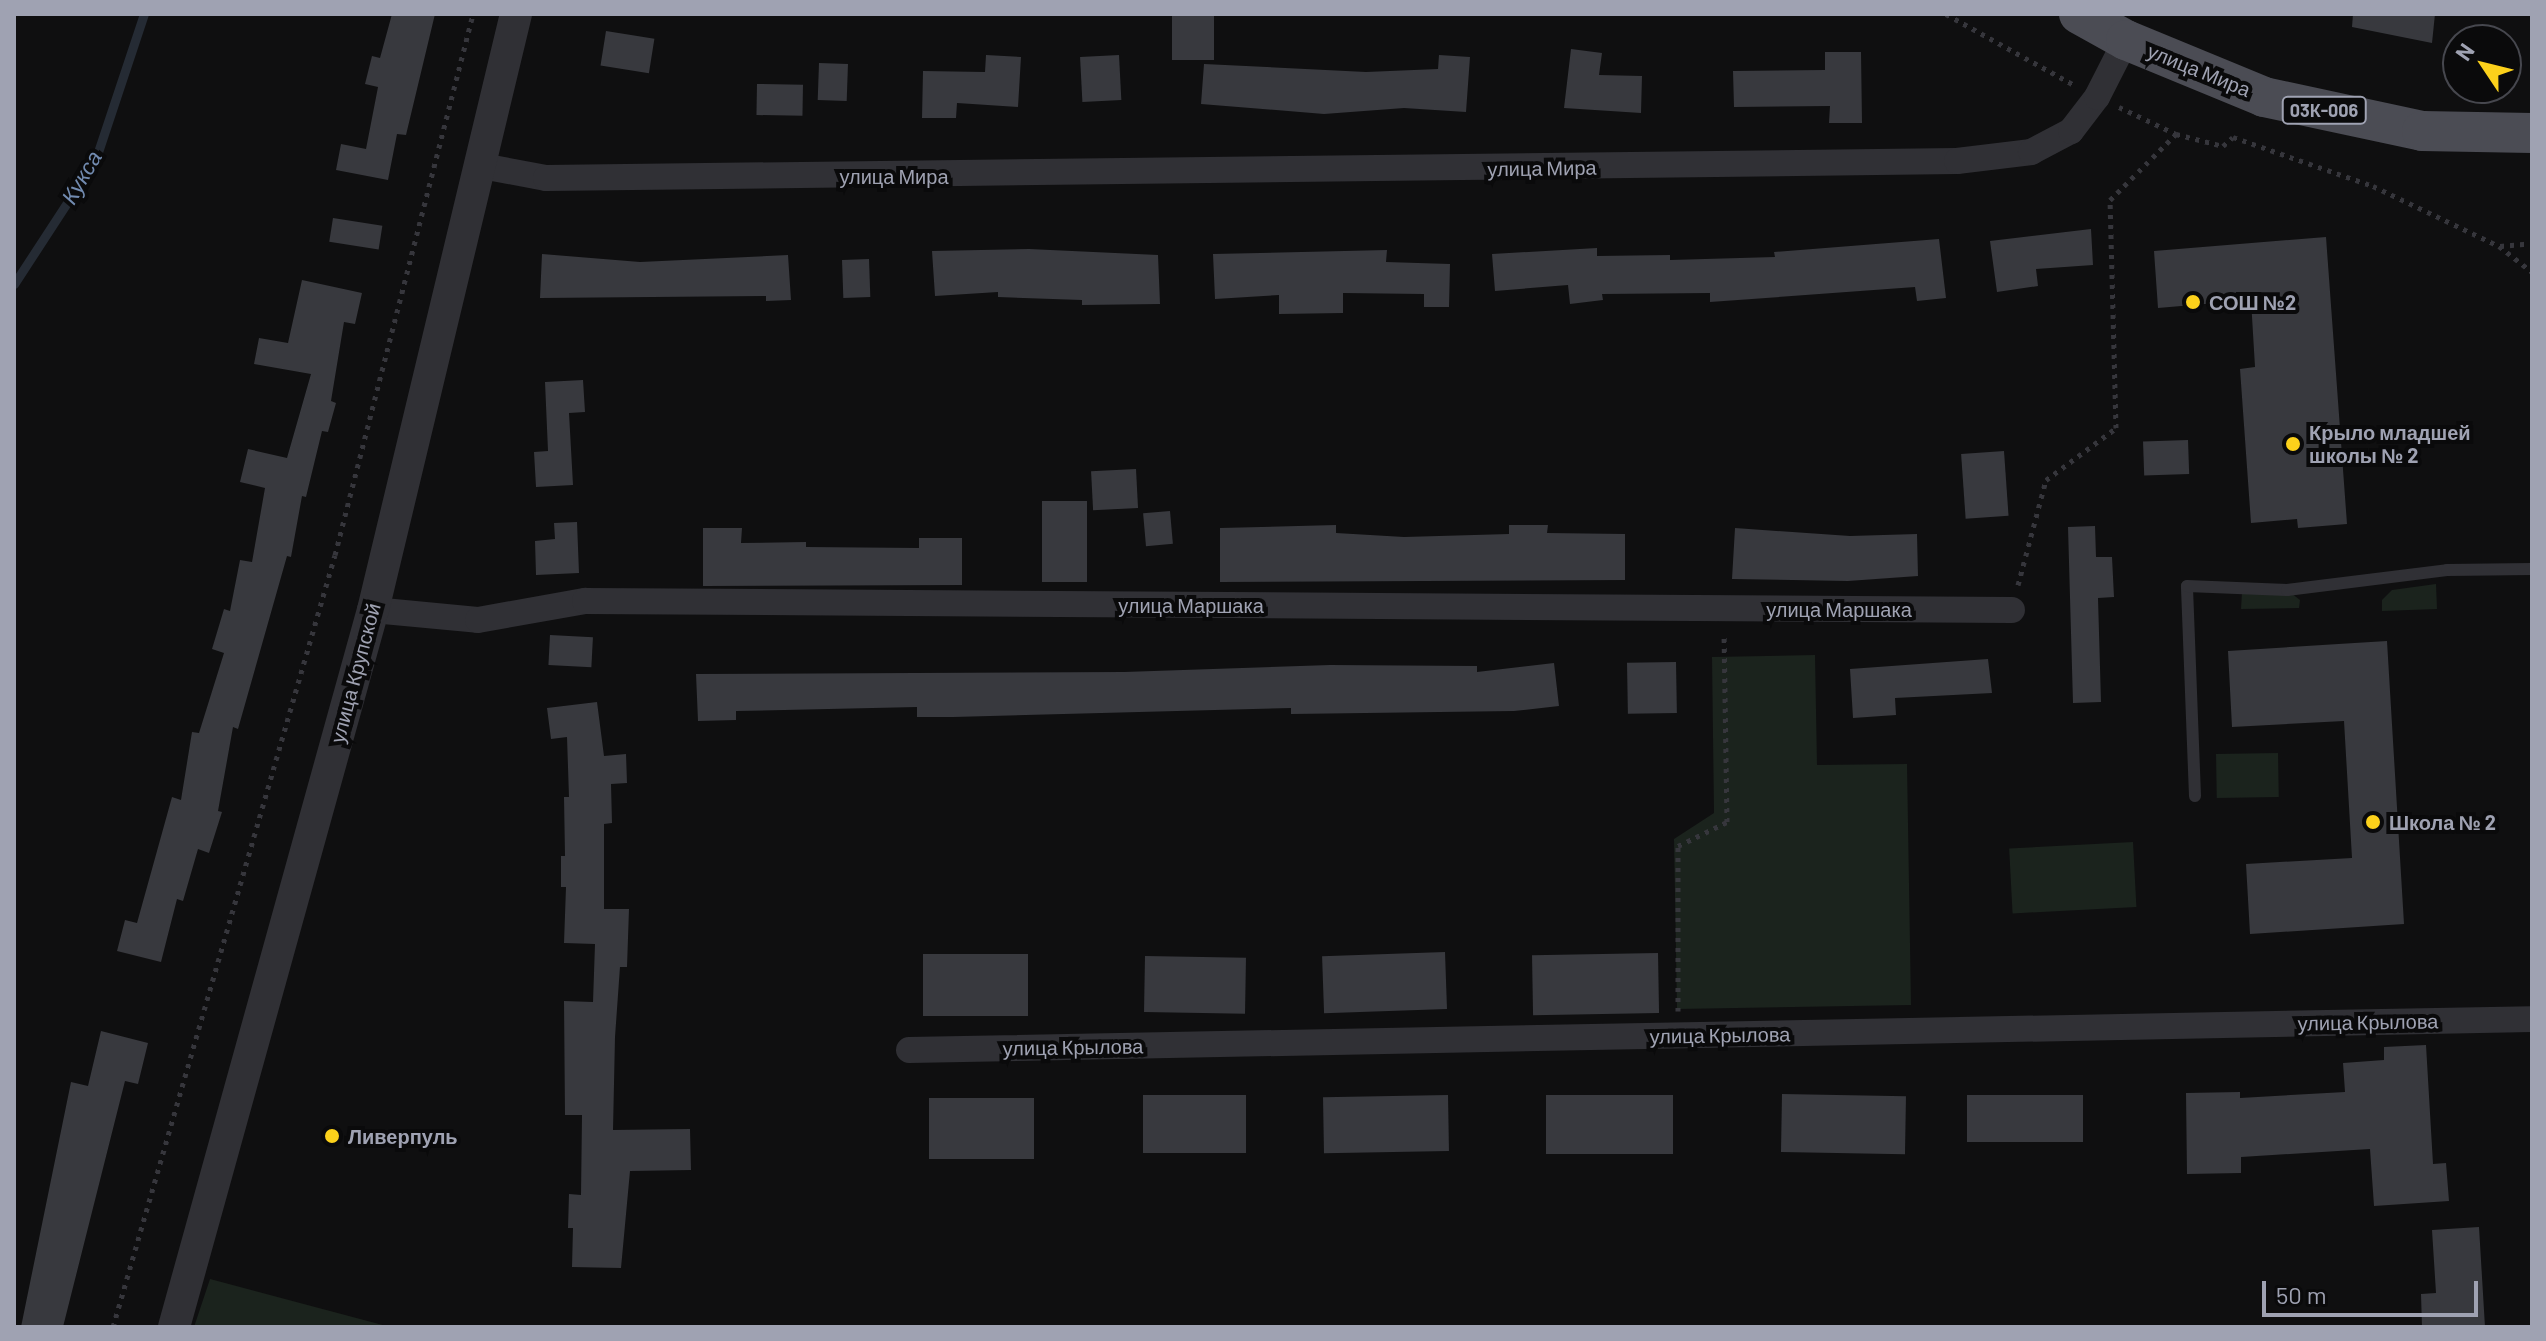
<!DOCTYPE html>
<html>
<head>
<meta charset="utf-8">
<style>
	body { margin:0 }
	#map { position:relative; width:2546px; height:1341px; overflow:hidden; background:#0f0f10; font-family:Barlow,sans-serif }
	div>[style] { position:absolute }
	.green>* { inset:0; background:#1b231d; transform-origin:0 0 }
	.stream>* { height:9px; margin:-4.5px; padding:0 4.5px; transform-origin:4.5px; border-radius:4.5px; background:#252b34 }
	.building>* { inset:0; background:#38393e; transform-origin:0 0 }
	.path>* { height:5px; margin-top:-2.5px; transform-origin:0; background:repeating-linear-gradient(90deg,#36363c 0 4px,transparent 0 10px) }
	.service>* { height:12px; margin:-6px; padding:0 6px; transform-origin:6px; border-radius:6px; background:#303035 }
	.minor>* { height:26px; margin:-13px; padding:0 13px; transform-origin:13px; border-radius:13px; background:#303035 }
	.tertiary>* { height:32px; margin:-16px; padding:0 16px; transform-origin:16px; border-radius:16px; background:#303035 }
	.primary>* { height:40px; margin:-20px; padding:0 20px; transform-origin:20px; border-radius:20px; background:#4b4c54 }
	.dots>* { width:22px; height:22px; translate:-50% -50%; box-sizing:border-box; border:4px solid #0a0a0b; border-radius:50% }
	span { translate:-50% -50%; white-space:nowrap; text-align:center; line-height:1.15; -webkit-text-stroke:8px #0a0a0b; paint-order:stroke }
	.shield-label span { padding:2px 6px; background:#0a0a0b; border:2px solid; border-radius:6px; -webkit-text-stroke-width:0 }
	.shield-label { font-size:18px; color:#9fa2b2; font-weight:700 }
	.street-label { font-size:20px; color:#9fa2b2 }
	.poi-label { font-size:20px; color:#9fa2b2; font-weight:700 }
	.left { translate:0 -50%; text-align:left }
	.water-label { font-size:22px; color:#728bb0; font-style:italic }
	.frame { position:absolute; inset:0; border:16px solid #9fa2b2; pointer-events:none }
	.north { position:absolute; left:2442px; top:24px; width:80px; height:80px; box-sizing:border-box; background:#0a0a0b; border:2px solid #46474e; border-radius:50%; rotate:305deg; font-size:22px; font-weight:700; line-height:32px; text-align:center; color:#9fa2b2 }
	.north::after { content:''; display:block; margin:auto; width:28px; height:36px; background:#fcd11b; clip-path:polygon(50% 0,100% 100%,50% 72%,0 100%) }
	.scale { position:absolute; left:2262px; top:1281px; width:216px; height:36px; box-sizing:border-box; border:4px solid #9fa2b2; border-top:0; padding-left:10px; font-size:24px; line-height:28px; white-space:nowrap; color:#9fa2b2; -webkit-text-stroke:6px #0a0a0b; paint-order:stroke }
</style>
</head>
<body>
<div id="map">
	<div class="green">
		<div style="clip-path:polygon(2436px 584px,2437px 609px,2382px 611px,2382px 600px,2392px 590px)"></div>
		<div style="clip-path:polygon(2287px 590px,2300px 600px,2299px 608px,2241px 609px,2242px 592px)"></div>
		<div style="clip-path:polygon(1815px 655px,1817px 765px,1907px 764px,1911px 1005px,1677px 1009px,1674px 839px,1714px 813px,1712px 657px)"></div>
		<div style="left:2278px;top:753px;width:44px;height:62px;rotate:89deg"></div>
		<div style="left:2133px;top:842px;width:65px;height:124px;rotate:87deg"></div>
		<div style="clip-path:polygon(210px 1279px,390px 1327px,194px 1327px)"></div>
	</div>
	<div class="stream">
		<div style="left:14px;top:284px;width:150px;rotate:-56.9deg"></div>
		<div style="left:96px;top:158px;width:152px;rotate:-71.6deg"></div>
	</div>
	<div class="building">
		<div style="clip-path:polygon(392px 14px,435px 14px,406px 135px,397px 134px,388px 180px,336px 170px,341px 144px,366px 149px,378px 87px,365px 84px,372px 56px,380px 58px)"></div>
		<div style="left:1172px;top:14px;width:42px;height:46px"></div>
		<div style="clip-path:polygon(2353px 14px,2435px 14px,2432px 43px,2352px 27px)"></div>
		<div style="left:606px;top:31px;width:49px;height:35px;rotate:9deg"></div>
		<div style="clip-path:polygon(1571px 49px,1602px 53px,1599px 75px,1642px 76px,1641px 113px,1564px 108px)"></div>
		<div style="clip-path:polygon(1825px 52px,1861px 52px,1862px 123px,1829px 123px,1830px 106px,1734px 107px,1733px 71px,1825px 70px)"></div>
		<div style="clip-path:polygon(986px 55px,1021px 57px,1018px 107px,957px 103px,956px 118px,922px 118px,923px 71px,985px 72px)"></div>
		<div style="left:1119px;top:55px;width:45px;height:39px;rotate:87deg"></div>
		<div style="clip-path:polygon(1439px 55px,1470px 57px,1466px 112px,1404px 108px,1324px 114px,1201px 104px,1204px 64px,1366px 72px,1438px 69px)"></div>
		<div style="left:819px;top:63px;width:29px;height:37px;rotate:2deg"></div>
		<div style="left:757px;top:84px;width:46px;height:31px;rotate:1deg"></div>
		<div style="left:333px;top:218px;width:50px;height:24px;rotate:9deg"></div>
		<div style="clip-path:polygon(2091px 229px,2093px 265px,2036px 269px,2038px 286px,1997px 292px,1990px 241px)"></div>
		<div style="clip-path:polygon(2326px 237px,2347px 524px,2298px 528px,2297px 519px,2251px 523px,2240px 369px,2255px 367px,2251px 300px,2158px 308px,2154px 251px)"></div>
		<div style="clip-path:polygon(1939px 239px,1946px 298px,1917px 301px,1915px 287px,1710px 302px,1710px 293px,1602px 294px,1603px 300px,1570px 304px,1568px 285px,1495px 291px,1492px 254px,1597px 248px,1597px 256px,1670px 255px,1670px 260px,1775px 257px,1774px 252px)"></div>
		<div style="clip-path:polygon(1029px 249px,1158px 255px,1160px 304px,1082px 305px,1082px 300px,998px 297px,998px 292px,935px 296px,932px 251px)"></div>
		<div style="clip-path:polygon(1387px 250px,1386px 262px,1450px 264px,1449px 307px,1424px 307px,1424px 294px,1343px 293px,1343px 313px,1279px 314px,1279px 295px,1215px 299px,1213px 254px)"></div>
		<div style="clip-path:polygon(542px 254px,640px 262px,788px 255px,791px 300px,766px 301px,766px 296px,540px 298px)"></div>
		<div style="left:869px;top:259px;width:38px;height:27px;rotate:88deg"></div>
		<div style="clip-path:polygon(302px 280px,362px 293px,355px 324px,344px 322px,331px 401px,336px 403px,328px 432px,322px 431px,306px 497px,302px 496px,291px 557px,287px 556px,238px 729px,233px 727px,218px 811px,222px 812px,209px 853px,198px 849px,183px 901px,177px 899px,161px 962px,117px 951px,125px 920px,137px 923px,172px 797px,181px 800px,192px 732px,199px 733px,224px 653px,212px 649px,224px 609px,230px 611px,240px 560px,252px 562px,265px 488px,240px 482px,248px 449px,287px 458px,311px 374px,254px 364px,259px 338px,288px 343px)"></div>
		<div style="clip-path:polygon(583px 380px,585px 412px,569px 413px,573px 485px,536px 487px,534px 452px,548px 451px,545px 382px)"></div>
		<div style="left:2188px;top:440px;width:34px;height:45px;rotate:88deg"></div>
		<div style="left:2004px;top:451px;width:65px;height:43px;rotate:86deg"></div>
		<div style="left:1136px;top:469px;width:39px;height:45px;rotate:87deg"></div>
		<div style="left:1042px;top:501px;width:45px;height:81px"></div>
		<div style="left:1170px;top:511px;width:33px;height:27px;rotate:85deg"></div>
		<div style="clip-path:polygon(577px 522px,579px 573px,536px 575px,535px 541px,555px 539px,554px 523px)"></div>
		<div style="clip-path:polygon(1336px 525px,1336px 533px,1404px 537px,1509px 534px,1509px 525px,1548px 525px,1547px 533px,1625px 534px,1625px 580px,1220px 582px,1220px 528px)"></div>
		<div style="clip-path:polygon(2095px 526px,2096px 557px,2112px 557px,2114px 597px,2098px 598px,2101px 702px,2073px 703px,2068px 527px)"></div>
		<div style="clip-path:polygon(703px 528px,742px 528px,741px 543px,806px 542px,806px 547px,919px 548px,919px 538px,962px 538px,962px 585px,703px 586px)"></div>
		<div style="clip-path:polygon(1735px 528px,1850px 536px,1917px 534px,1918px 576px,1848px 581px,1732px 579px)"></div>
		<div style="left:550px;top:635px;width:43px;height:30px;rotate:3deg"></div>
		<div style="clip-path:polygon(2387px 641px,2404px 924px,2250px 934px,2246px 864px,2352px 858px,2344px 721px,2232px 727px,2228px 651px)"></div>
		<div style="clip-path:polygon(1988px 659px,1992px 693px,1895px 698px,1896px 715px,1853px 718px,1850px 669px)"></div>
		<div style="left:1676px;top:662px;width:51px;height:49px;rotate:89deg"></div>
		<div style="clip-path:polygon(1554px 663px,1559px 706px,1514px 711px,1291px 714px,1291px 708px,953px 717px,917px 717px,917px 707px,736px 711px,736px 720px,698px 721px,696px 674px,1124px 672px,1330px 665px,1477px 666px,1477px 672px)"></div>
		<div style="clip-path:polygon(597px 702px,604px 756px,626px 754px,627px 783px,611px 784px,612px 823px,604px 824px,604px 909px,629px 909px,627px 967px,620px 967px,615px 1037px,613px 1130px,690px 1129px,691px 1170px,630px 1171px,621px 1268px,572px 1267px,573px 1228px,568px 1228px,569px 1194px,581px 1195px,582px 1115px,565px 1115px,564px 1001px,593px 1002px,595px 944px,564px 943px,566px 887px,561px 887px,561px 856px,565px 856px,564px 797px,569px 797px,567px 737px,551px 739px,547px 708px)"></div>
		<div style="left:1445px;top:952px;width:57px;height:123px;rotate:88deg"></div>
		<div style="left:1658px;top:953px;width:60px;height:126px;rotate:89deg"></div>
		<div style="left:1028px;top:954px;width:62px;height:105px;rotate:90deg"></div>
		<div style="left:1145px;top:956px;width:101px;height:56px;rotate:1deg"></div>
		<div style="clip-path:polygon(101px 1031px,148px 1043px,138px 1084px,125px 1081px,63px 1327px,21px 1327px,71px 1082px,88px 1086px)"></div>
		<div style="clip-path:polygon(2426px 1045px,2433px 1164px,2446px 1163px,2449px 1201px,2374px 1206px,2370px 1149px,2241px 1157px,2241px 1173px,2187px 1174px,2186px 1093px,2240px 1092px,2240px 1098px,2345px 1092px,2343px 1063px,2384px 1060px,2384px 1047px)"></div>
		<div style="left:1782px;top:1094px;width:124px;height:58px;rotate:1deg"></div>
		<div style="left:1246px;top:1095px;width:58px;height:103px;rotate:90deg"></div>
		<div style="left:1448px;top:1095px;width:56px;height:125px;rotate:89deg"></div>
		<div style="left:1546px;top:1095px;width:127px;height:59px"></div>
		<div style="left:2083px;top:1095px;width:47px;height:116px;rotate:90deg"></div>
		<div style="left:929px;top:1098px;width:105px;height:61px"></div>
		<div style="clip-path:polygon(2479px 1227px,2485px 1327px,2422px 1327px,2421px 1294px,2436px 1293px,2432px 1230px)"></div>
	</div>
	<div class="path">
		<div style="left:1946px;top:14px;width:146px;rotate:29deg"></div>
		<div style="left:2119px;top:107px;width:63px;rotate:25.3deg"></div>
		<div style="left:2176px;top:134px;width:49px;rotate:14.3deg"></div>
		<div style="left:2223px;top:146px;width:13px;rotate:-42deg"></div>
		<div style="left:2233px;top:137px;width:148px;rotate:19.3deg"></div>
		<div style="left:2373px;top:186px;width:140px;rotate:25.5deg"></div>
		<div style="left:2499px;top:246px;width:42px;rotate:38.2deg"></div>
		<div style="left:2500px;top:246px;width:32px;rotate:-5deg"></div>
		<div style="left:2018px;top:585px;width:109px;rotate:-75.1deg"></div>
		<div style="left:2046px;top:480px;width:87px;rotate:-36.6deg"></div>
		<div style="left:2116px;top:428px;width:228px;rotate:-91.5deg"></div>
		<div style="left:2110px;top:200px;width:93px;rotate:-45deg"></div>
		<div style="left:1678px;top:1011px;width:165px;rotate:-90deg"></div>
		<div style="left:1678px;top:846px;width:55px;rotate:-26.1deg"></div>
		<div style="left:1727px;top:822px;width:187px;rotate:-90.9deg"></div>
		<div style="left:113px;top:1327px;width:803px;rotate:-73.96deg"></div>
		<div style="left:335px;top:555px;width:558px;rotate:-75.69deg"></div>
	</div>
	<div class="service">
		<div style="left:2195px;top:796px;width:210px;rotate:-92.2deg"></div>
		<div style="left:2187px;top:586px;width:100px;rotate:2.3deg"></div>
		<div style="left:2287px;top:590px;width:161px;rotate:-7.1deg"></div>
		<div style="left:2447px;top:570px;width:85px;rotate:-0.7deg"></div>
	</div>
	<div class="minor">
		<div style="left:482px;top:166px;width:65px;rotate:10.6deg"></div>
		<div style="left:546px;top:178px;width:1411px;rotate:-0.69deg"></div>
		<div style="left:1957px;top:161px;width:75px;rotate:-6.9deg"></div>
		<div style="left:2031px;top:152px;width:45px;rotate:-27.7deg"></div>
		<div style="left:2071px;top:131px;width:43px;rotate:-52.6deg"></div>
		<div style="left:2097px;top:97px;width:64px;rotate:-63deg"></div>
		<div style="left:373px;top:610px;width:105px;rotate:5.4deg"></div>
		<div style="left:478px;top:620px;width:109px;rotate:-10.1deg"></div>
		<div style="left:585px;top:601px;width:1427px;rotate:0.36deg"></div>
		<div style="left:909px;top:1050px;width:1623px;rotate:-1.09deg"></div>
	</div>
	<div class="tertiary">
		<div style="left:174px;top:1327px;width:744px;rotate:-74.49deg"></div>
		<div style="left:373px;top:610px;width:613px;rotate:-76.51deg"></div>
	</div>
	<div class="primary">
		<div style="left:2079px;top:14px;width:54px;rotate:29deg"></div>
		<div style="left:2126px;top:40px;width:149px;rotate:22.4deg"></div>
		<div style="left:2264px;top:97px;width:162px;rotate:12.1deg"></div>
		<div style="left:2422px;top:131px;width:110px;rotate:1deg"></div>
	</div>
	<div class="dots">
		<div style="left:2193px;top:302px;background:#fcd11b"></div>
		<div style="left:2293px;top:444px;background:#fcd11b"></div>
		<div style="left:2373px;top:822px;background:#fcd11b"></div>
		<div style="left:332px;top:1136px;background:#fcd11b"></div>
	</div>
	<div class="shield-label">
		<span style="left:2324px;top:110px">03К-006</span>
	</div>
	<div class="street-label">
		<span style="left:2199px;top:70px;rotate:22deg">улица Мира</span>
		<span style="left:1542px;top:168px;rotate:-1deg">улица Мира</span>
		<span style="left:894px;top:176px">улица Мира</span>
		<span style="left:1191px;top:605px">улица Маршака</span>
		<span style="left:1839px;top:609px">улица Маршака</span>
		<span style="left:355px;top:673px;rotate:-75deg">улица Крупской</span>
		<span style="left:2368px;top:1022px;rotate:-1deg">улица Крылова</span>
		<span style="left:1720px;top:1035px;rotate:-1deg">улица Крылова</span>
		<span style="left:1073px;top:1047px;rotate:-1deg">улица Крылова</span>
	</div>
	<div class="poi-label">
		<span class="left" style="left:2209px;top:302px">СОШ №2</span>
		<span class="left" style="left:2309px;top:444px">Крыло младшей<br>школы № 2</span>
		<span class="left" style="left:2389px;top:822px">Школа № 2</span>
		<span class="left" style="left:348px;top:1136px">Ливерпуль</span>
	</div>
	<div class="water-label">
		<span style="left:81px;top:177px;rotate:-60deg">Кукса</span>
	</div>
	<div class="frame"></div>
	<div class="north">N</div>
	<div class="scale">50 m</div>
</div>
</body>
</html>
